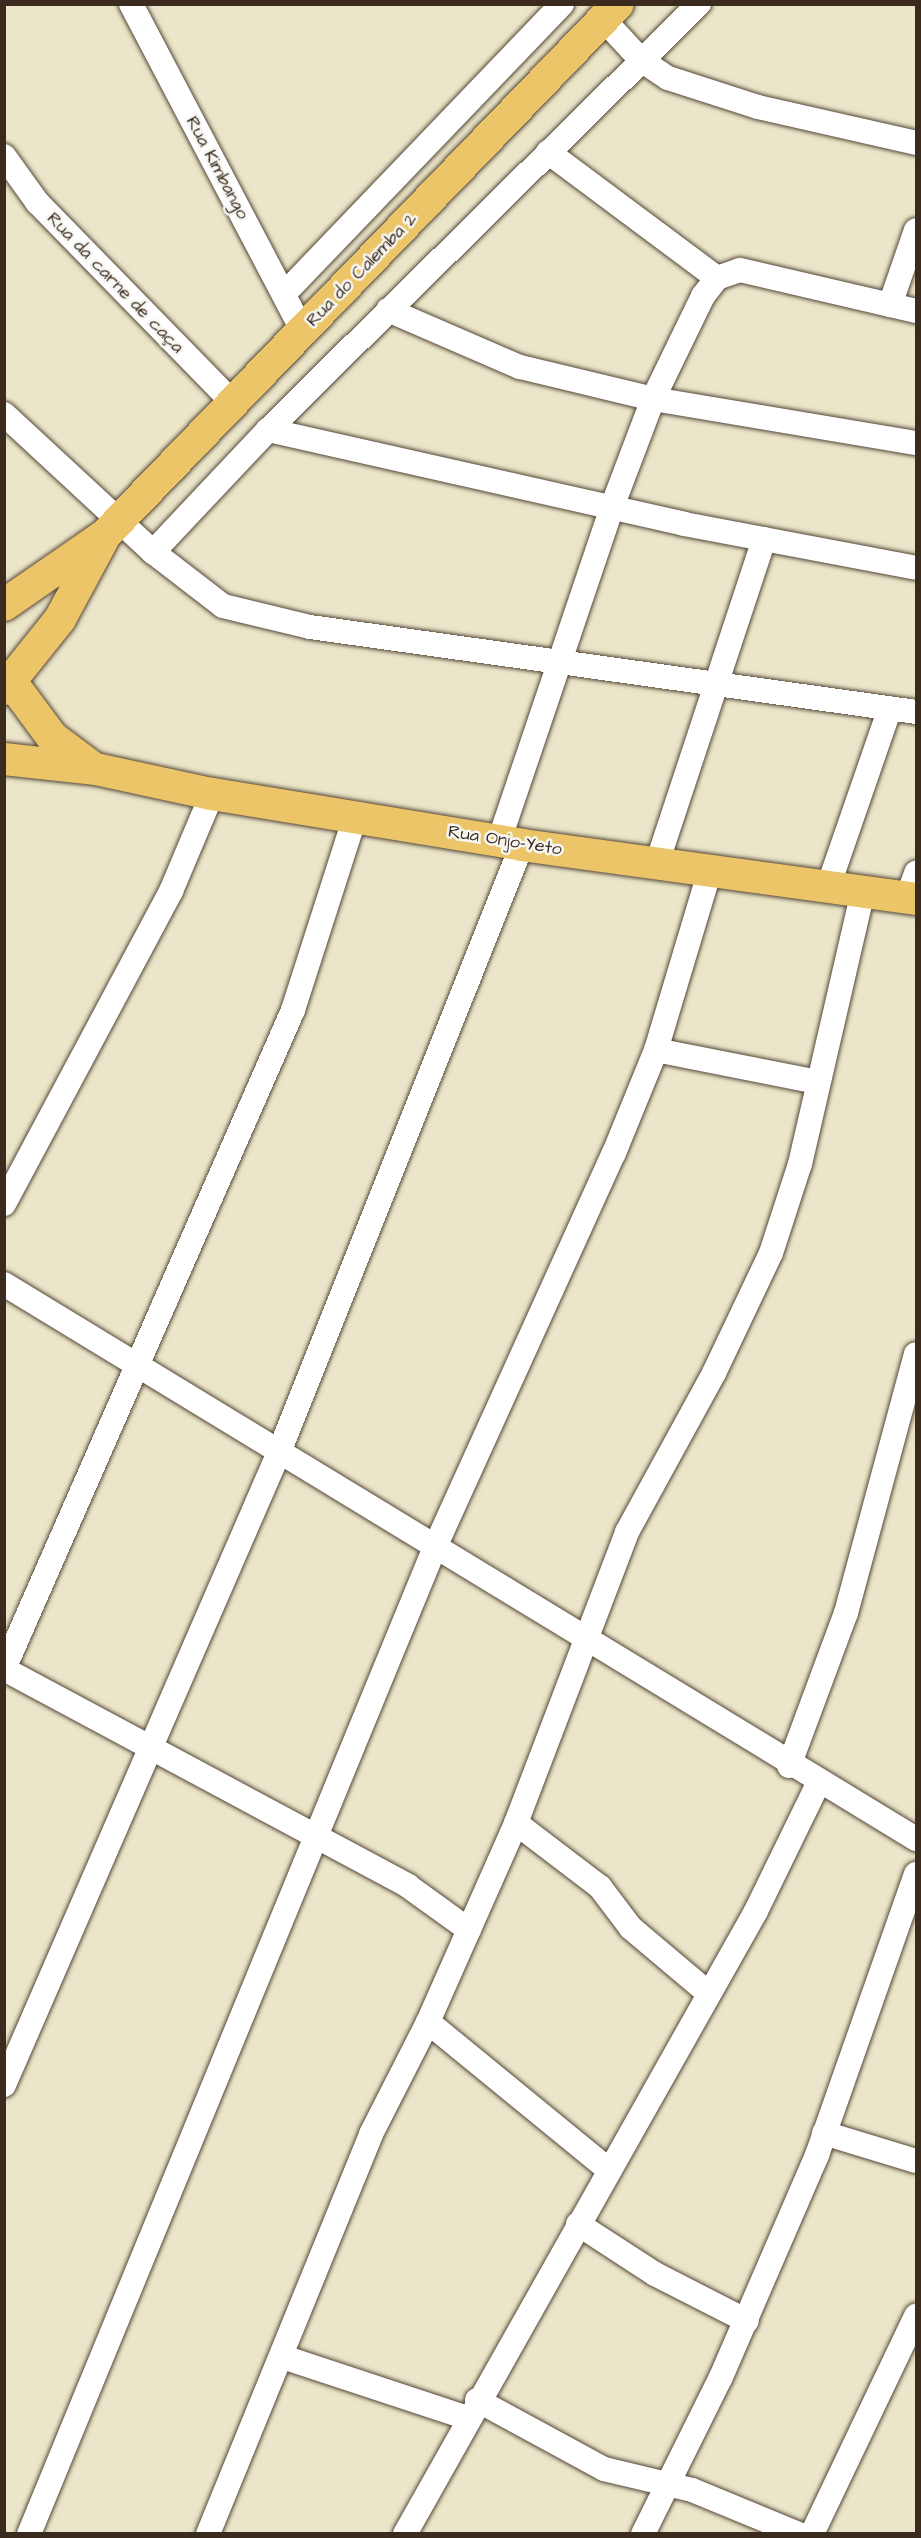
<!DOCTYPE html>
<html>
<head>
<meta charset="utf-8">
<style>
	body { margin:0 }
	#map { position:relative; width:921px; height:2538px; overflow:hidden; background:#ebe6c9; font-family:"Architects Daughter",sans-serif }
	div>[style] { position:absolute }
	.roads { filter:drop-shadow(0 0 2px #554638) drop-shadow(0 0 2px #554638) }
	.minor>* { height:24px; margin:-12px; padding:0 12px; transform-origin:12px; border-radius:12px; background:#fff }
	.major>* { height:32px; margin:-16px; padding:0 16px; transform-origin:16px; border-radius:16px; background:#edc569 }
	span { translate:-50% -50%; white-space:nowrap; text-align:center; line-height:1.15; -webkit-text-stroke:5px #f6f6f2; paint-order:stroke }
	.street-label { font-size:18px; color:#3b2a1e }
	.frame { position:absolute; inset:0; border:6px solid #3b2a1e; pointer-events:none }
</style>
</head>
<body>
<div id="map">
	<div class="roads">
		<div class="minor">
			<div style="left:131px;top:4px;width:369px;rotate:62.3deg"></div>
			<div style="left:604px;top:20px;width:54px;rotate:47.2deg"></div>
			<div style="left:641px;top:60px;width:32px;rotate:34deg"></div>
			<div style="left:668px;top:78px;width:95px;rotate:17.9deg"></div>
			<div style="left:758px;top:107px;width:162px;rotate:12.8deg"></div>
			<div style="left:548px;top:152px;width:211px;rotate:36.7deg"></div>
			<div style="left:4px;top:156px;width:57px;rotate:54.3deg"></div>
			<div style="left:37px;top:202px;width:281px;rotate:45.7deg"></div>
			<div style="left:284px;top:294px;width:402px;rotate:-46.2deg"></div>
			<div style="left:890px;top:305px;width:79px;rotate:-70.9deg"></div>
			<div style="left:388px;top:310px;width:144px;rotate:23.4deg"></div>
			<div style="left:520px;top:367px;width:137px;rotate:13.5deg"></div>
			<div style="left:653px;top:399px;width:267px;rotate:9.5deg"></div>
			<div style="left:4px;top:414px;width:203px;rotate:42.8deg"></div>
			<div style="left:153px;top:552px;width:88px;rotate:37.6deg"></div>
			<div style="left:223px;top:606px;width:89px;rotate:13.6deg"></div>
			<div style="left:310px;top:627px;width:612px;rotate:7.98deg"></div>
			<div style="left:268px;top:430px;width:426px;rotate:12.7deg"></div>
			<div style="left:684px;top:524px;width:236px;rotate:10.7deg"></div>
			<div style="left:153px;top:552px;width:168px;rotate:-46.7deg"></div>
			<div style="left:268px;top:430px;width:606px;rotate:-44.67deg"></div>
			<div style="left:499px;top:841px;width:353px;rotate:-71.3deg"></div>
			<div style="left:612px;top:507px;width:116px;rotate:-69.2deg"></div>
			<div style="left:653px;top:399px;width:114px;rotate:-64.1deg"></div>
			<div style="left:703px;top:296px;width:23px;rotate:-52deg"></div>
			<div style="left:717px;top:278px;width:24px;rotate:-19deg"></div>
			<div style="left:740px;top:270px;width:181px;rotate:13.1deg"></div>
			<div style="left:657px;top:863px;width:341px;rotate:-71.7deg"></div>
			<div style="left:828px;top:887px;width:189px;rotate:-70.9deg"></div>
			<div style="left:907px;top:898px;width:27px;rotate:-70deg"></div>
			<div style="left:656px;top:1050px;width:165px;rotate:11.2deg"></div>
			<div style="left:4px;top:1204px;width:355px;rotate:-61.9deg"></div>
			<div style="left:171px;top:891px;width:105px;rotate:-67.1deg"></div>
			<div style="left:4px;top:1284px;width:1068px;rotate:31.32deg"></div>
			<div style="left:4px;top:1669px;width:720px;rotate:-66.32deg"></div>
			<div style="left:293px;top:1010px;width:203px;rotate:-72.2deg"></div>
			<div style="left:4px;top:1669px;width:459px;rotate:28.2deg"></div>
			<div style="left:408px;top:1886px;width:75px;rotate:35.8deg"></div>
			<div style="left:789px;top:1766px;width:163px;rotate:-69.6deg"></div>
			<div style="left:846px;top:1613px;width:268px;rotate:-74.9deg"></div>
			<div style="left:516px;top:1823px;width:106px;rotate:37.3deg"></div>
			<div style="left:600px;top:1887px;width:51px;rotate:52.9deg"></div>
			<div style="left:631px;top:1928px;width:99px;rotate:40.1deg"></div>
			<div style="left:428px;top:2022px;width:234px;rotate:39.3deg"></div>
			<div style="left:4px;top:2085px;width:692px;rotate:-66.51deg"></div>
			<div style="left:280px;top:1450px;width:652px;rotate:-68.2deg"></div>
			<div style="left:824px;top:2133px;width:96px;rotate:16.9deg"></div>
			<div style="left:578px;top:2224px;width:92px;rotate:33deg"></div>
			<div style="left:655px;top:2274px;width:103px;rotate:27.1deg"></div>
			<div style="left:283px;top:2357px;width:194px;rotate:18.3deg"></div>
			<div style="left:477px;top:2400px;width:145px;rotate:28.5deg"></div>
			<div style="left:604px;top:2469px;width:90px;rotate:13.4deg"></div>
			<div style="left:692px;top:2490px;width:116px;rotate:22.4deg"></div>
			<div style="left:29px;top:2534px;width:1067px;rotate:-67.64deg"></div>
			<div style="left:435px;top:1547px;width:433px;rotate:-65.6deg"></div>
			<div style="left:614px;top:1153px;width:111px;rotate:-67.8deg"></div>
			<div style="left:656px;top:1050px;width:188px;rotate:-73.3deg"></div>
			<div style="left:208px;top:2534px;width:432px;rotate:-67.8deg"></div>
			<div style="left:371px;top:2134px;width:126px;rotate:-63deg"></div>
			<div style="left:428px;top:2022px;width:218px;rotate:-66.1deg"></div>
			<div style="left:516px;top:1823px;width:311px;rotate:-69.1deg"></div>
			<div style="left:627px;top:1532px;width:181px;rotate:-61.3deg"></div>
			<div style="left:714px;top:1373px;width:133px;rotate:-64.6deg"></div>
			<div style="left:771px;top:1253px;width:94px;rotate:-72deg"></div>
			<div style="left:800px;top:1164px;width:280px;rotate:-77deg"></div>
			<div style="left:405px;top:2534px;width:715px;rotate:-60.6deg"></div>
			<div style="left:756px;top:1911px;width:144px;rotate:-64deg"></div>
			<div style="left:643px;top:2534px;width:175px;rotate:-63.6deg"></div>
			<div style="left:721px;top:2377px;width:242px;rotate:-66.6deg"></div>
			<div style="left:817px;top:2155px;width:298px;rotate:-70.6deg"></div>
			<div style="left:812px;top:2534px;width:242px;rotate:-64.5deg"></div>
		</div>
		<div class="major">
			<div style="left:4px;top:605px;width:123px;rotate:-34.7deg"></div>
			<div style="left:105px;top:535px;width:738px;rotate:-45.99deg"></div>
			<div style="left:12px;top:683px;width:67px;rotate:53.5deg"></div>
			<div style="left:52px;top:737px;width:50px;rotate:36.9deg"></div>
			<div style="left:4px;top:689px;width:90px;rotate:-51.3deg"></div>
			<div style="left:60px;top:619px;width:91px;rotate:-61.7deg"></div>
			<div style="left:4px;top:759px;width:93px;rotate:6.2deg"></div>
			<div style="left:96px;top:769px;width:119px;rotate:12.2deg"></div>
			<div style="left:212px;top:794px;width:314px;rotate:9.3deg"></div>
			<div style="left:522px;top:845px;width:398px;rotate:7.8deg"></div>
		</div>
	</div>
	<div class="street-label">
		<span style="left:217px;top:168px;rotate:62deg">Rua Kimbango</span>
		<span style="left:362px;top:270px;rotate:-46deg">Rua do Calemba 2</span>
		<span style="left:115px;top:283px;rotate:46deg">Rua da carne de caça</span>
		<span style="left:505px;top:841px;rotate:9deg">Rua Onjo-Yeto</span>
	</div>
	<div class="frame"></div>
</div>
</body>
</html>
